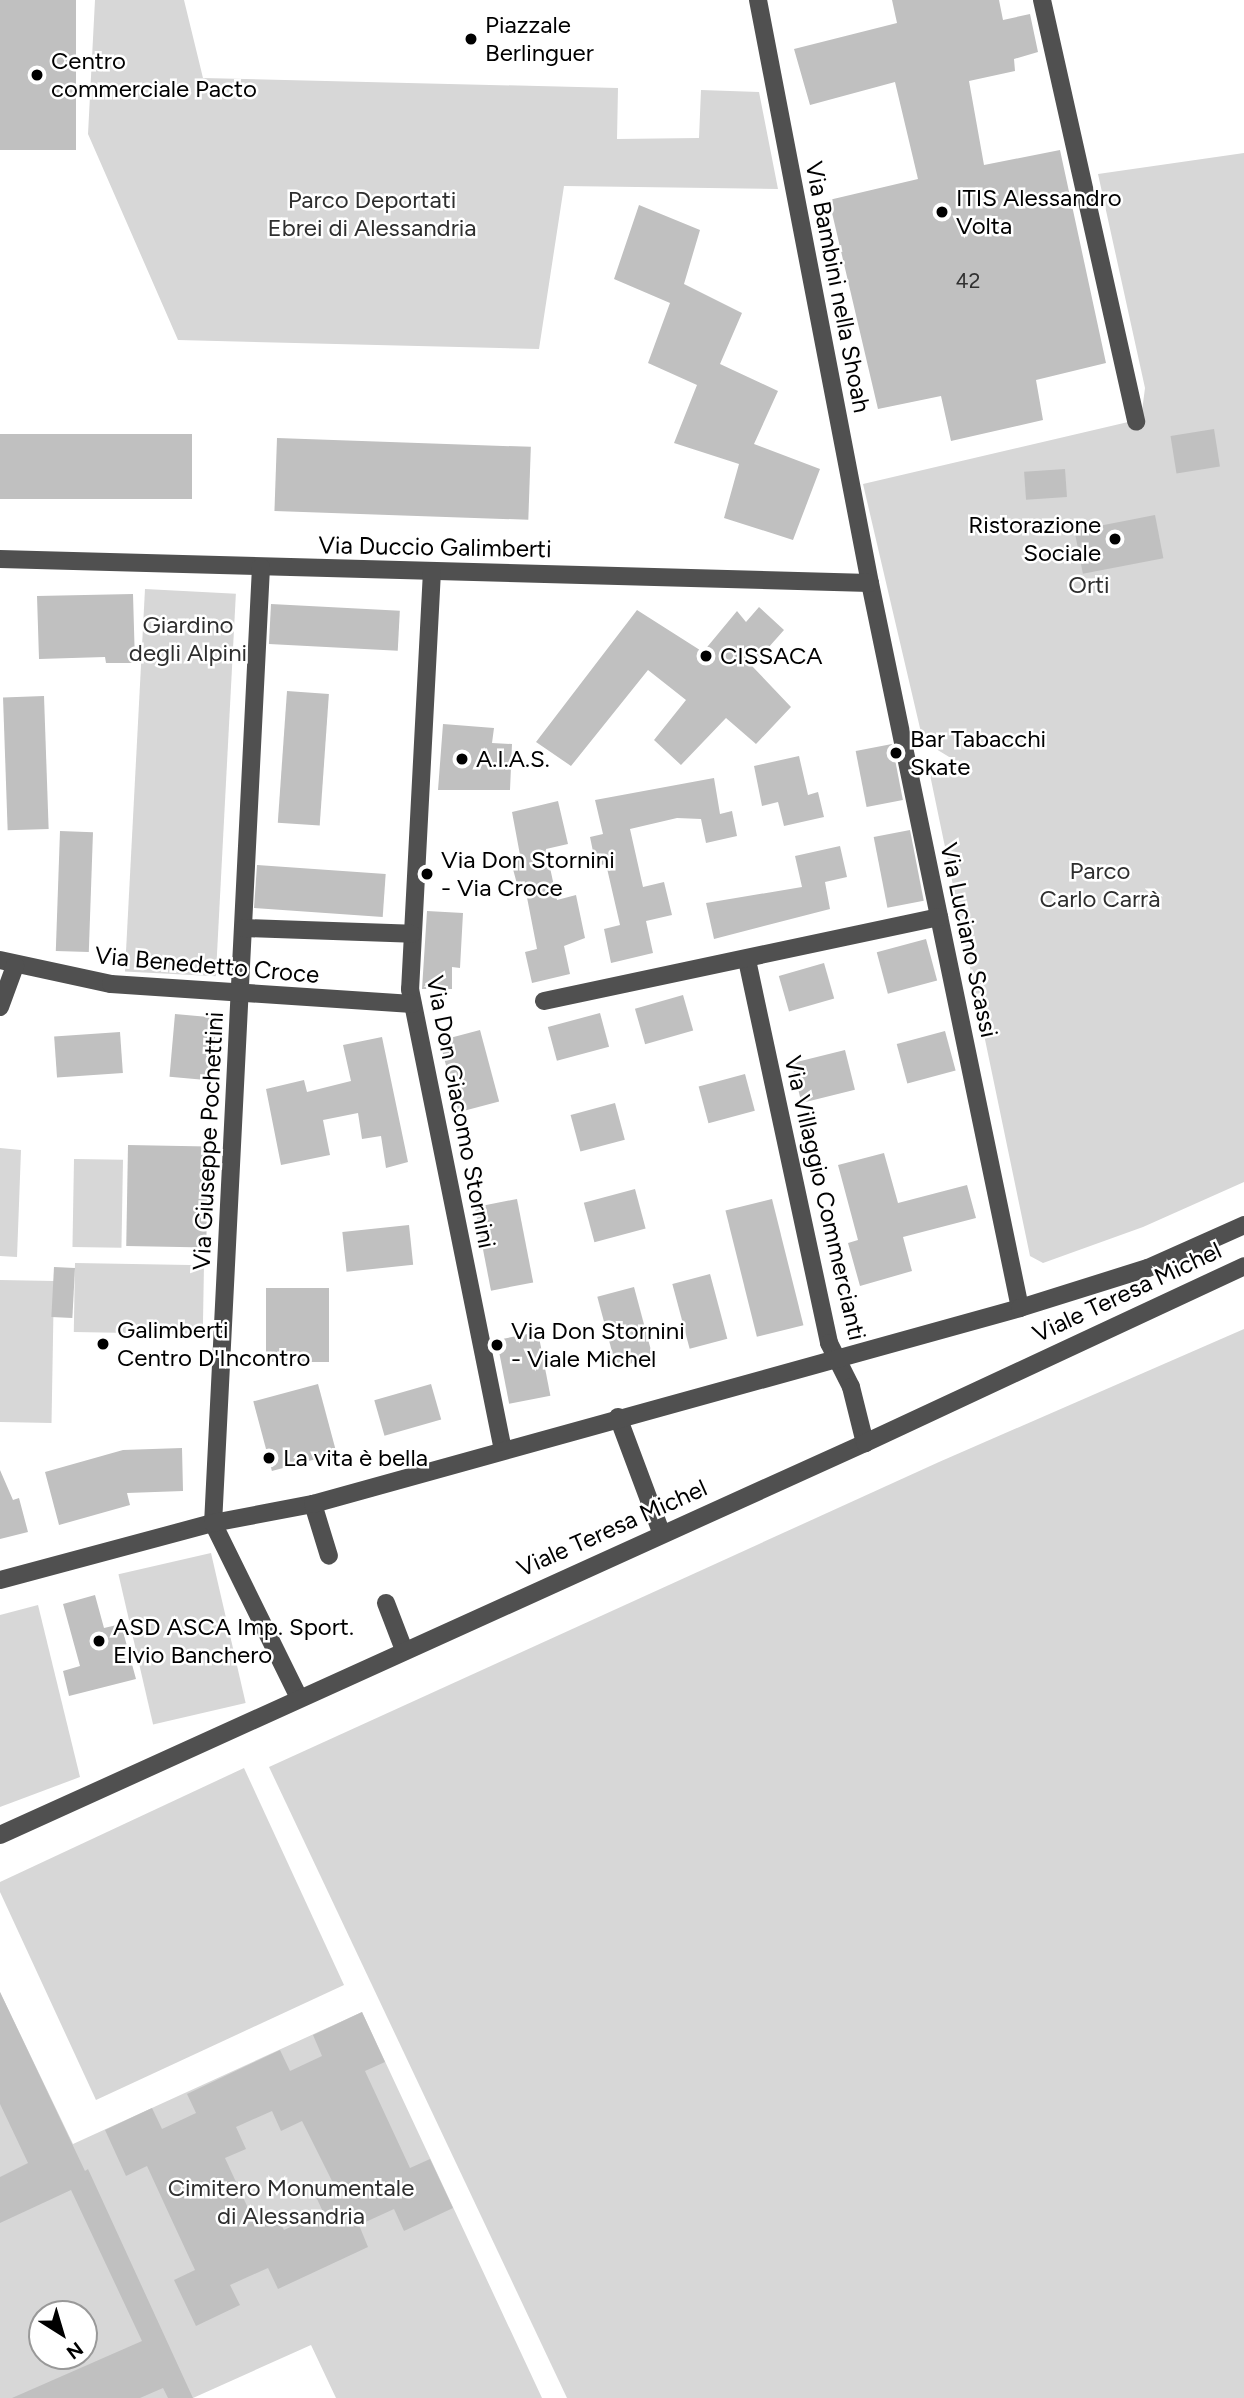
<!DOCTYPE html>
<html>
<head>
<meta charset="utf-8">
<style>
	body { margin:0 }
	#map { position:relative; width:1244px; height:2398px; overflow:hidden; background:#fff; font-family:Figtree,sans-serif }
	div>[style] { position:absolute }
	.green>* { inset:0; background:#d7d7d7; transform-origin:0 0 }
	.building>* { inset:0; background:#c0c0c0; transform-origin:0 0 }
	.minor>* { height:18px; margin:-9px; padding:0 9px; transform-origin:9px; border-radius:9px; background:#505050 }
	.dots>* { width:19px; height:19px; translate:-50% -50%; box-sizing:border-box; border:4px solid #fff; border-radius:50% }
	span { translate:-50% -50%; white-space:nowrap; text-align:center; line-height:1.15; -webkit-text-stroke:5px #fff; paint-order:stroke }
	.number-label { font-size:21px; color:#303030 }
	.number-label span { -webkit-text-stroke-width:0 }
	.poi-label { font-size:24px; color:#000 }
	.left { translate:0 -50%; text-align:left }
	.right { translate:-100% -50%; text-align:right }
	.park-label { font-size:24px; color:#2e2e2e }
	.street-label { font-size:24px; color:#000 }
	.north { position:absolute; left:28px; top:2300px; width:70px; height:70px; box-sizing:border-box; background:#fff; border:2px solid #999; border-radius:50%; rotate:143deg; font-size:19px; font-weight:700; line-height:28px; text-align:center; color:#000 }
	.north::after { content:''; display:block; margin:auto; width:24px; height:32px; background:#000; clip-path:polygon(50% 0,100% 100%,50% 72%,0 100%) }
</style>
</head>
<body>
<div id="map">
	<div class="green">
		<div style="clip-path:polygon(95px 0,184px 0,203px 78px,618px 88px,617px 139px,699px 138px,701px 90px,759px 92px,778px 189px,564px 186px,539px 349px,178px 340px,88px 134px)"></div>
		<div style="clip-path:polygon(1244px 153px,1244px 1182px,1143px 1227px,1043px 1263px,1030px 1256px,929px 770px,959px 763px,923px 741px,863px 484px,1141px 419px,1145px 388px,1098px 174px)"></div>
		<div style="left:145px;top:589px;width:91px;height:383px;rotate:3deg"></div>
		<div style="clip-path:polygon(0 1148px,21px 1150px,17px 1257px,0 1256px)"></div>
		<div style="left:74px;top:1159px;width:49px;height:88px;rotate:1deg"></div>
		<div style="left:75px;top:1263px;width:129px;height:69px;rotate:1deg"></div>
		<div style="left:0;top:1280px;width:54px;height:142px;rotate:1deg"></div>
		<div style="clip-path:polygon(1244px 1329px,1244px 2398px,567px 2398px,269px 1767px,939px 1462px)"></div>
		<div style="left:211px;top:1553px;width:154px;height:95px;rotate:77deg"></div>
		<div style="clip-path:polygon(38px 1605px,80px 1777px,0 1807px,0 1615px)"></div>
		<div style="clip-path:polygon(244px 1768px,344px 1985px,96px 2100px,0 1892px,0 1882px)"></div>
		<div style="clip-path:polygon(evenodd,0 1992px,73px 2144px,362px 2012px,542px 2398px,336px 2398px,311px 2345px,193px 2398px,0 2398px,0 1992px,42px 2314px,84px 2314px,84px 2356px,42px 2356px,42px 2314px)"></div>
	</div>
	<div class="building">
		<div style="left:0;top:0;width:76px;height:150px"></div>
		<div style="clip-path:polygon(892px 0,999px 0,1003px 20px,1030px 14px,1038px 52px,1014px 59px,1015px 71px,969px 81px,984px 165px,1060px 150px,1106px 363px,1036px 380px,1043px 420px,951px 441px,941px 396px,878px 409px,829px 200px,918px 179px,895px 82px,810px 105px,794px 49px,897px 23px)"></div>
		<div style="clip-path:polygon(639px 205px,700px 230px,684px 284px,742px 313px,720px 364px,778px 391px,754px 444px,820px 469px,793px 540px,724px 518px,739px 464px,674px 443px,697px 385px,648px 363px,670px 303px,614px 279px)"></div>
		<div style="left:1214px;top:429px;width:38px;height:44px;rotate:81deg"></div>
		<div style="left:0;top:434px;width:192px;height:65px"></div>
		<div style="left:277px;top:438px;width:254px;height:73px;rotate:2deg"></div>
		<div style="left:1065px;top:469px;width:28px;height:41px;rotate:86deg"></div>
		<div style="left:1155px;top:515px;width:44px;height:82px;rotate:79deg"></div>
		<div style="clip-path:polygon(133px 594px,135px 663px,106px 663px,105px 657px,39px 659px,37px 596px)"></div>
		<div style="left:271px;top:604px;width:129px;height:40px;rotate:3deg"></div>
		<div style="clip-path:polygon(759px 607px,784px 630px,752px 666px,791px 707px,756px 744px,726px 718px,681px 765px,654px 740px,686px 700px,648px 670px,571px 766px,536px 742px,637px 610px,703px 652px,737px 611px,746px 622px)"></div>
		<div style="left:287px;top:691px;width:42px;height:132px;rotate:4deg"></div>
		<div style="left:44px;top:696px;width:133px;height:41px;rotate:88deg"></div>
		<div style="clip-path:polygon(443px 724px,494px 728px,492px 743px,512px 744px,510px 790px,438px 790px)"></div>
		<div style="left:892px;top:744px;width:57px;height:37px;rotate:79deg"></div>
		<div style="clip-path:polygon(799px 756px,808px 795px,818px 792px,824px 817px,784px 826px,778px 802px,762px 806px,754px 766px)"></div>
		<div style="clip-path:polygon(714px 778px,720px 814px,732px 811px,737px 836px,706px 843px,701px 819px,677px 818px,630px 829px,643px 887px,664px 882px,672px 915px,646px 921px,653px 953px,611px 963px,604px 929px,620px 925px,606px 864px,596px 866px,590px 837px,603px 834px,595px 800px)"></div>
		<div style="clip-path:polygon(558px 801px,568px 844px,546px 849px,557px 900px,576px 895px,585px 938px,564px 946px,570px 974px,532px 983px,525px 952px,537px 949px,524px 882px,517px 884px,510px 858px,520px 855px,512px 812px)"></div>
		<div style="left:910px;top:830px;width:72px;height:37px;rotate:79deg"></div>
		<div style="left:60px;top:831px;width:33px;height:120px;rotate:2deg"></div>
		<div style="clip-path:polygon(840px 846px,847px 877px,825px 882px,830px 909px,714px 939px,706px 903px,802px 887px,795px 856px)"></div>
		<div style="left:257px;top:865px;width:129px;height:43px;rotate:4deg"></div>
		<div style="clip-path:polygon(427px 911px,463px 913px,460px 968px,452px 967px,452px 989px,422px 989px)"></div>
		<div style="left:926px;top:939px;width:43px;height:51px;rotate:75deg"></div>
		<div style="left:824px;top:963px;width:37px;height:47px;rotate:74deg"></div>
		<div style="left:683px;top:995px;width:37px;height:50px;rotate:74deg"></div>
		<div style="left:600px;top:1013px;width:35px;height:54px;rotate:75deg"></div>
		<div style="left:175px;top:1014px;width:42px;height:63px;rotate:5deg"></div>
		<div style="left:480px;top:1030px;width:74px;height:42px;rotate:75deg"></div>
		<div style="left:945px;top:1031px;width:41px;height:50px;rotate:75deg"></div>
		<div style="left:120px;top:1032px;width:41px;height:66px;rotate:86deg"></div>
		<div style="clip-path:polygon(382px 1037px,408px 1162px,386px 1168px,381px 1136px,362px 1139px,358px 1113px,323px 1120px,330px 1155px,281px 1165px,266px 1089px,304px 1080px,307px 1092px,351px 1081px,343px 1045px)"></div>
		<div style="left:845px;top:1050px;width:41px;height:55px;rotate:76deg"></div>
		<div style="left:745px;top:1074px;width:38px;height:48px;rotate:75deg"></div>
		<div style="left:615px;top:1103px;width:38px;height:46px;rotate:75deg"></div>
		<div style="left:128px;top:1145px;width:80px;height:101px;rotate:1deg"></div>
		<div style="clip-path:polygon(884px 1153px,898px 1203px,967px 1185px,976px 1218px,903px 1237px,912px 1271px,860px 1286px,848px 1243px,858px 1240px,838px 1165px)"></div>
		<div style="left:635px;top:1189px;width:41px;height:53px;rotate:75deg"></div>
		<div style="left:517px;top:1199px;width:85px;height:43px;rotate:79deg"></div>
		<div style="left:772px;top:1199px;width:130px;height:48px;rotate:76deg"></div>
		<div style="left:409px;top:1225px;width:40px;height:67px;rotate:84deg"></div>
		<div style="left:54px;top:1267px;width:21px;height:50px;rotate:3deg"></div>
		<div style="left:710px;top:1274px;width:67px;height:39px;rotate:75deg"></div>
		<div style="left:634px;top:1287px;width:73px;height:38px;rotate:75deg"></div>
		<div style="left:266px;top:1288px;width:63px;height:74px"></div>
		<div style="left:538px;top:1332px;width:65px;height:42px;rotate:79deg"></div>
		<div style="left:318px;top:1384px;width:72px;height:67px;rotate:75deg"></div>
		<div style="left:431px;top:1384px;width:37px;height:59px;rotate:74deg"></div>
		<div style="clip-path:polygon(182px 1448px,183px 1491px,127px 1493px,130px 1505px,59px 1525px,45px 1472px,123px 1450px)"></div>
		<div style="clip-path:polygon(0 1470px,13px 1500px,19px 1498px,28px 1532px,0 1539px)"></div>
		<div style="clip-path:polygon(95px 1595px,104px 1628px,121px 1624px,136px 1679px,69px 1696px,63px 1671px,80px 1666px,63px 1604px)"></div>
		<div style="clip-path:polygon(0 1992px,85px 2171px,88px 2169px,193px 2398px,168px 2398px,163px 2388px,140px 2398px,12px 2398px,142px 2341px,71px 2190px,0 2223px,0 2177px,28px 2163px,0 2104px)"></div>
		<div style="clip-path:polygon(evenodd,362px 2012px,385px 2062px,365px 2071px,410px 2168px,430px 2159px,453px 2208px,404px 2231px,394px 2209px,359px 2225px,368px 2247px,278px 2289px,268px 2268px,230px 2285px,240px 2305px,196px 2326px,174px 2280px,195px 2270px,169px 2214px,147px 2166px,126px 2176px,105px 2130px,152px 2108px,162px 2129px,196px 2113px,187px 2094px,280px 2050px,290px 2071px,322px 2056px,313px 2035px,362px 2012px,272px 2111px,281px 2131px,302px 2121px,332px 2181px,313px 2190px,323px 2212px,284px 2230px,274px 2210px,253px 2219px,225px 2158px,246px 2149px,236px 2127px,272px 2111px)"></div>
	</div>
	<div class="minor">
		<div style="left:758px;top:0;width:594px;rotate:79.13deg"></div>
		<div style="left:870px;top:583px;width:740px;rotate:78.31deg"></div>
		<div style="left:1042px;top:0;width:432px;rotate:77.4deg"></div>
		<div style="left:0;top:559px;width:870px;rotate:1.58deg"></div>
		<div style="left:261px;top:567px;width:957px;rotate:92.87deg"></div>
		<div style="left:213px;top:1523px;width:195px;rotate:63.8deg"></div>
		<div style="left:432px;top:571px;width:419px;rotate:93deg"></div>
		<div style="left:410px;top:989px;width:469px;rotate:78.6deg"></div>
		<div style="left:244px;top:928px;width:168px;rotate:2deg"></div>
		<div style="left:0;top:960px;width:114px;rotate:12.2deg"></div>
		<div style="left:111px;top:984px;width:302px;rotate:3.8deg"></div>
		<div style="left:747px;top:960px;width:392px;rotate:77.9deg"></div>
		<div style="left:829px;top:1343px;width:49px;rotate:63.4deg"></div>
		<div style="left:851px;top:1387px;width:58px;rotate:76deg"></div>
		<div style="left:544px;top:1001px;width:404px;rotate:-12deg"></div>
		<div style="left:0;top:1007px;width:44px;rotate:-69.9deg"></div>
		<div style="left:618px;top:1417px;width:123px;rotate:69.5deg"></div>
		<div style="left:313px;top:1504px;width:54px;rotate:72.9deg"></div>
		<div style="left:0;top:1580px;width:220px;rotate:-15deg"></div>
		<div style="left:213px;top:1523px;width:102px;rotate:-10.8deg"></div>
		<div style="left:313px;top:1504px;width:734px;rotate:-15.49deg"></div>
		<div style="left:1020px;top:1308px;width:134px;rotate:-17.4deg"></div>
		<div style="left:1148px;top:1268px;width:105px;rotate:-24.1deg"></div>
		<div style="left:386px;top:1603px;width:50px;rotate:69deg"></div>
		<div style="left:0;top:1835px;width:950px;rotate:-24.38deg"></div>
		<div style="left:865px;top:1443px;width:418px;rotate:-25deg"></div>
	</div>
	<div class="dots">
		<div style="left:471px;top:39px;background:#000"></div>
		<div style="left:37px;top:75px;background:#000"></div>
		<div style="left:942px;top:212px;background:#000"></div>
		<div style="left:1115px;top:539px;background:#000"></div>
		<div style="left:706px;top:656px;background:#000"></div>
		<div style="left:896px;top:753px;background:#000"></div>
		<div style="left:462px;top:759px;background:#000"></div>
		<div style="left:427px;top:874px;background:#000"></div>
		<div style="left:103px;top:1344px;background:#000"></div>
		<div style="left:497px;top:1345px;background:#000"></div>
		<div style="left:269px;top:1458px;background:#000"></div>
		<div style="left:99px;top:1641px;background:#000"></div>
	</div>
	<div class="number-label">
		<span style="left:968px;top:281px">42</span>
	</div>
	<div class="poi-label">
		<span class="left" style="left:485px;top:39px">Piazzale<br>Berlinguer</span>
		<span class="left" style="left:51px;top:75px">Centro<br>commerciale Pacto</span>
		<span class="left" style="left:956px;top:212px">ITIS Alessandro<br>Volta</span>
		<span class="right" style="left:1101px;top:539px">Ristorazione<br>Sociale</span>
		<span class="left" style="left:720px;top:656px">CISSACA</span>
		<span class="left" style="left:910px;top:753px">Bar Tabacchi<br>Skate</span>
		<span class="left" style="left:476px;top:759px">A.I.A.S.</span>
		<span class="left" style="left:441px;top:874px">Via Don Stornini<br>- Via Croce</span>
		<span class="left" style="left:117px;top:1344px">Galimberti<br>Centro D'Incontro</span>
		<span class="left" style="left:511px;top:1345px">Via Don Stornini<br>- Viale Michel</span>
		<span class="left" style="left:283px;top:1458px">La vita è bella</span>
		<span class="left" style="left:113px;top:1641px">ASD ASCA Imp. Sport.<br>Elvio Banchero</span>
	</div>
	<div class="park-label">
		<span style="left:372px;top:214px">Parco Deportati<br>Ebrei di Alessandria</span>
		<span style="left:1089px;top:585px">Orti</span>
		<span style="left:188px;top:639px">Giardino<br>degli Alpini</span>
		<span style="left:1100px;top:885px">Parco<br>Carlo Carrà</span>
		<span style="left:291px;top:2202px">Cimitero Monumentale<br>di Alessandria</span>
	</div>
	<div class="street-label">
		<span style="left:838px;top:287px;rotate:79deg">Via Bambini nella Shoah</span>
		<span style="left:435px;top:547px;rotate:1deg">Via Duccio Galimberti</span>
		<span style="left:969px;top:940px;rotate:78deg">Via Luciano Scassi</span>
		<span style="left:207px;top:965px;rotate:5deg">Via Benedetto Croce</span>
		<span style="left:461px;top:1112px;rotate:79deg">Via Don Giacomo Stornini</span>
		<span style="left:208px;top:1141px;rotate:-87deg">Via Giuseppe Pochettini</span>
		<span style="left:825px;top:1198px;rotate:77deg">Via Villaggio Commercianti</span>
		<span style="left:1127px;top:1292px;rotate:-25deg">Viale Teresa Michel</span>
		<span style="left:612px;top:1528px;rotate:-24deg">Viale Teresa Michel</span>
	</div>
	<div class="north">N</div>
</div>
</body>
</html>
